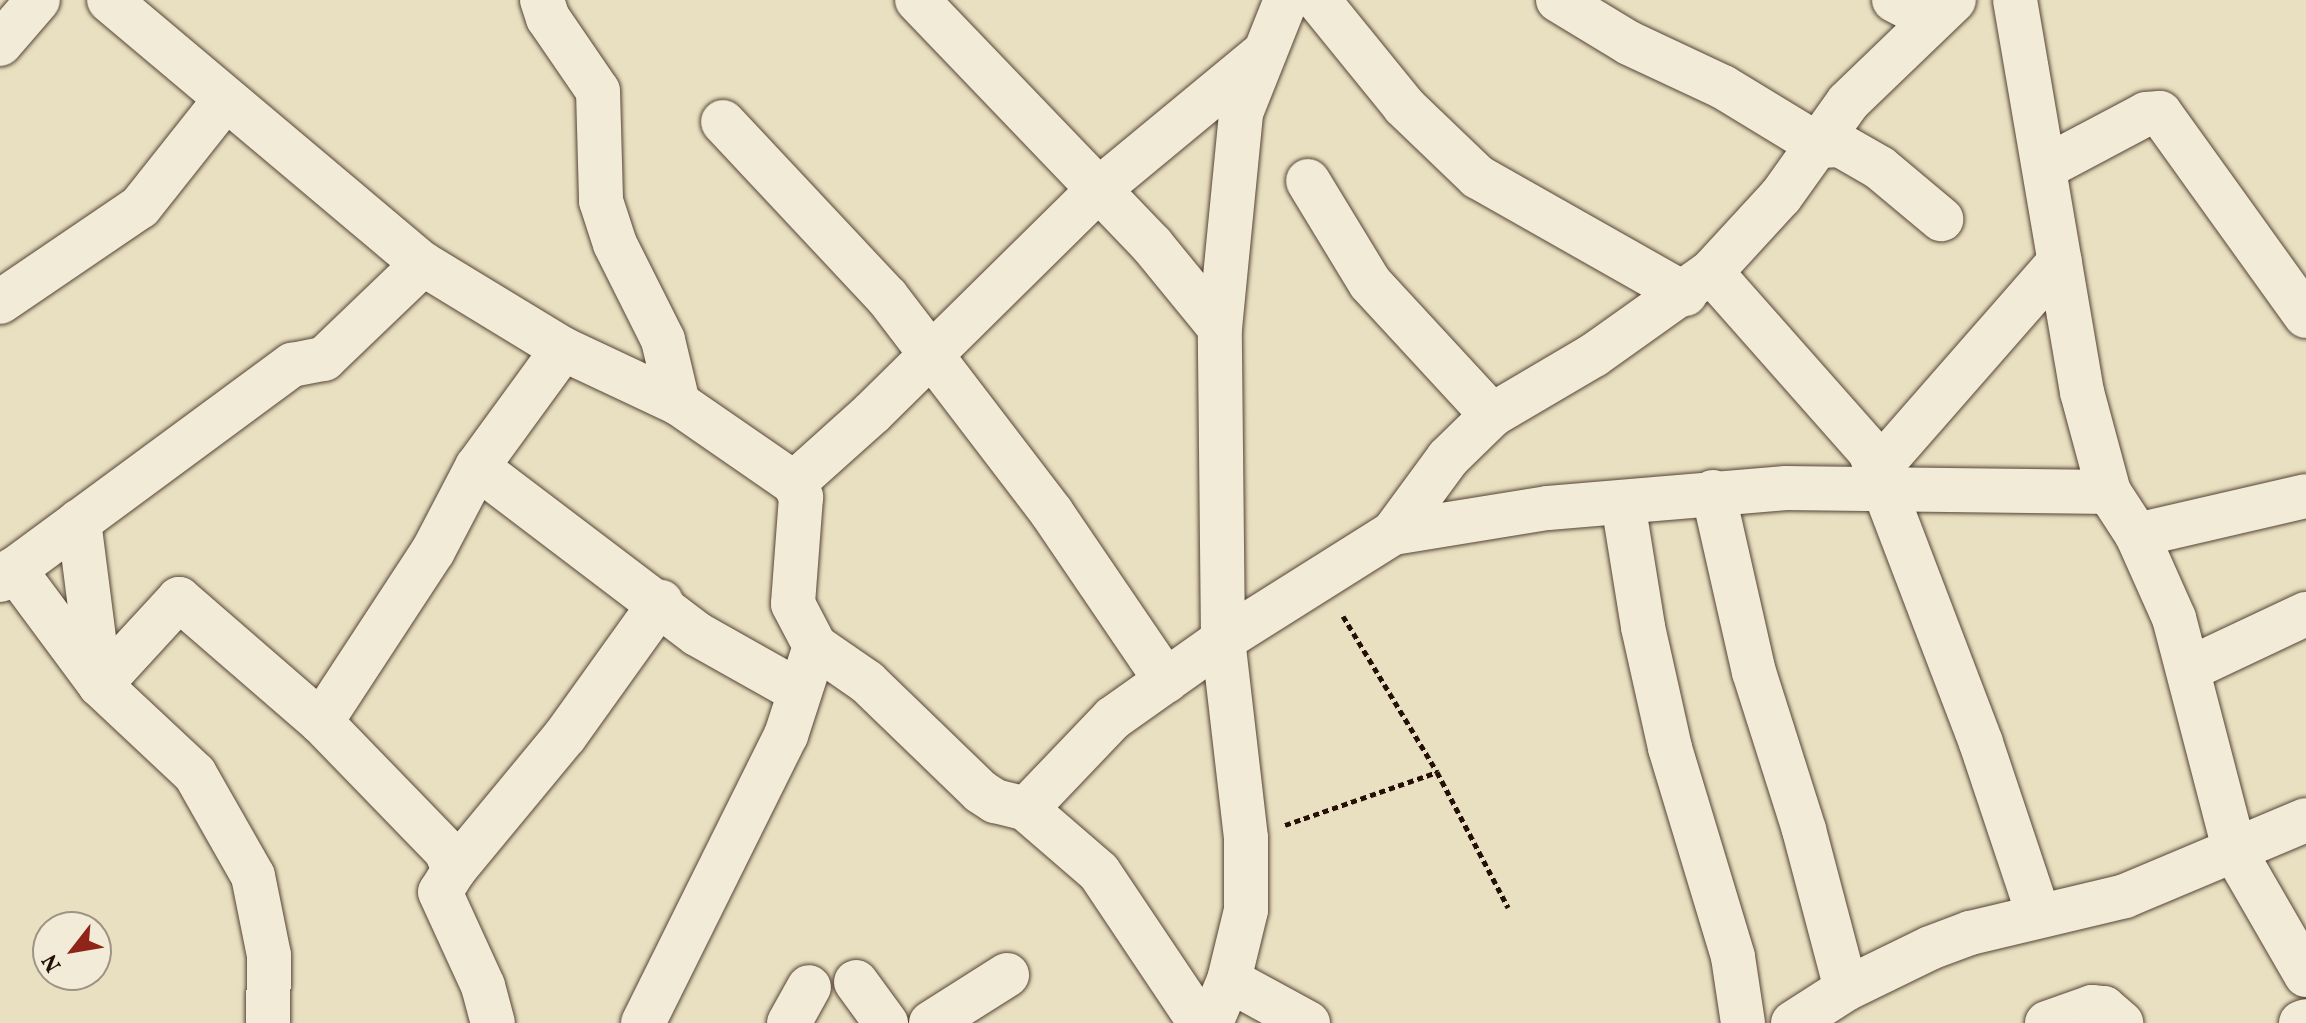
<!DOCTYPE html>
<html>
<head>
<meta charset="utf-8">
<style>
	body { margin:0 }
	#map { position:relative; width:2306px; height:1023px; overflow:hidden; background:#e9e0c1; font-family:Vollkorn,serif }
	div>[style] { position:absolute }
	.path>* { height:5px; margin-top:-2.5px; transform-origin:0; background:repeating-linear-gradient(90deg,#251008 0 6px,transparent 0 10px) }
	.roads { filter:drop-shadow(0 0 2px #564436) drop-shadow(0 0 2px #564436) }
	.minor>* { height:44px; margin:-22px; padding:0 22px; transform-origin:22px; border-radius:22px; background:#f1ebd7 }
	span { translate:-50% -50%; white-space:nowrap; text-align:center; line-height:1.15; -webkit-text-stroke:7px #f1ebd7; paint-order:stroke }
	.north { position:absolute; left:32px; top:911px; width:80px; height:80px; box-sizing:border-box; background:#f1ebd7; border:2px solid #9f9384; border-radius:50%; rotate:239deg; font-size:22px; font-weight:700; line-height:32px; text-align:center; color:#251008 }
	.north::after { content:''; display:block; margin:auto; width:28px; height:36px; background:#8f2418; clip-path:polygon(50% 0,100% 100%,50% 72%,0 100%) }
</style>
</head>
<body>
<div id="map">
	<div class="path">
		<div style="left:1343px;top:616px;width:182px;rotate:58.9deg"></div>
		<div style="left:1437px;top:772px;width:153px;rotate:62.3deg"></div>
		<div style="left:1285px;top:825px;width:161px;rotate:-19.2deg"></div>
	</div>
	<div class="roads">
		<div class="minor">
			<div style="left:109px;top:0;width:410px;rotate:40.1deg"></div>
			<div style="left:423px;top:264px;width:164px;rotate:31.3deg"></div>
			<div style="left:563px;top:349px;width:127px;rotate:25.2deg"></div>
			<div style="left:678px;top:403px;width:141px;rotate:34.6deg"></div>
			<div style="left:794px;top:483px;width:16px;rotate:63deg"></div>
			<div style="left:801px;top:497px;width:107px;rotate:94.3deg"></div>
			<div style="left:793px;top:604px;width:47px;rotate:62.4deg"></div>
			<div style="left:815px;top:646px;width:94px;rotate:108deg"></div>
			<div style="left:786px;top:735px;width:322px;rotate:116.4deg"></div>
			<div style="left:542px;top:0;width:19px;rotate:72deg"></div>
			<div style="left:548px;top:18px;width:88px;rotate:55.6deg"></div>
			<div style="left:598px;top:91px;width:110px;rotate:88.4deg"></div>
			<div style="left:601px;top:201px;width:45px;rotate:72deg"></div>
			<div style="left:615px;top:244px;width:107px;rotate:63.4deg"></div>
			<div style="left:663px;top:340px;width:65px;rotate:76.6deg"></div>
			<div style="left:917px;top:0;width:339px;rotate:46.2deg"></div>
			<div style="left:1152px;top:245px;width:107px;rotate:50.7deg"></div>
			<div style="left:1318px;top:0;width:136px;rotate:50.9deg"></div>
			<div style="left:1404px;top:106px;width:103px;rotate:43.8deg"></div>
			<div style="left:1478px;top:177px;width:238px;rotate:29.5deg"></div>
			<div style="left:1558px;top:0;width:83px;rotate:31.2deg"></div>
			<div style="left:1629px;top:43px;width:104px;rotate:25.1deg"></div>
			<div style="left:1723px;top:87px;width:114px;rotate:31.3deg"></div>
			<div style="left:1820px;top:146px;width:20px;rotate:-3deg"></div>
			<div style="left:1840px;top:145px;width:46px;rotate:29.9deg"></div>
			<div style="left:1880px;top:168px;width:80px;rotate:39.9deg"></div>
			<div style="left:1894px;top:0;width:42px;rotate:27.2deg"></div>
			<div style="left:2015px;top:0;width:398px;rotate:80.3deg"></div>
			<div style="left:2082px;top:392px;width:104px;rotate:74.9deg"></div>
			<div style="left:2109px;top:492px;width:51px;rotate:56.9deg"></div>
			<div style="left:2137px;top:535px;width:91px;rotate:66deg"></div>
			<div style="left:2174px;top:618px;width:242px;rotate:75.4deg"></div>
			<div style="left:2235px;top:852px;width:142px;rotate:60deg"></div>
			<div style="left:0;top:44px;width:58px;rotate:-49.2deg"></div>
			<div style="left:723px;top:122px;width:240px;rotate:46.9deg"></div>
			<div style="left:887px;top:297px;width:272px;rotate:52.6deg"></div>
			<div style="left:1052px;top:513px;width:203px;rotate:55.8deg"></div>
			<div style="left:2046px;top:167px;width:113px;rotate:-27.9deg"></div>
			<div style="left:2146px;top:114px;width:14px;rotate:-4deg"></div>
			<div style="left:2160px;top:113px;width:250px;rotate:54.3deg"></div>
			<div style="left:1308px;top:181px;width:119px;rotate:58.7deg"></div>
			<div style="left:1370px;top:283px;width:180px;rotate:47.3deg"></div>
			<div style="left:1711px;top:272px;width:240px;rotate:48.5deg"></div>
			<div style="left:1870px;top:452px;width:311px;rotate:69.1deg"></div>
			<div style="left:1981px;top:743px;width:182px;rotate:71.5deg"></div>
			<div style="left:0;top:302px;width:169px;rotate:-34.2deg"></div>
			<div style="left:140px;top:207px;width:135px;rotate:-51.6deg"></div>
			<div style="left:563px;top:349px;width:146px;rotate:126.1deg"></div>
			<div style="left:477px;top:467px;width:276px;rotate:37.2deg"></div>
			<div style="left:697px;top:634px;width:118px;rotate:29.4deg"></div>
			<div style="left:1878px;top:469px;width:276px;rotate:-48.8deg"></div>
			<div style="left:794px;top:483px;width:105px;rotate:-41.9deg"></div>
			<div style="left:872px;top:413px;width:317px;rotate:-44.6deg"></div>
			<div style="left:1098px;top:190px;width:212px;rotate:-39.6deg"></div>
			<div style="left:1713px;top:492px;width:185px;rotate:77.2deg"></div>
			<div style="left:1754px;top:672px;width:166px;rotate:72.4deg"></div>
			<div style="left:1804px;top:830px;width:164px;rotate:75.2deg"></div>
			<div style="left:1623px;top:503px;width:126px;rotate:80.8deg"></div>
			<div style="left:1643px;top:627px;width:124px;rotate:77.4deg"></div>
			<div style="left:1670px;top:748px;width:218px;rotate:73.2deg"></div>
			<div style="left:1733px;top:957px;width:67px;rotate:81.4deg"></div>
			<div style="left:79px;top:521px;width:165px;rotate:82.7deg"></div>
			<div style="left:100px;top:685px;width:117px;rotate:-47.4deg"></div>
			<div style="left:179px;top:599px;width:188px;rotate:40.9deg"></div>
			<div style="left:321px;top:722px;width:180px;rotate:45.9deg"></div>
			<div style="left:446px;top:851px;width:21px;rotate:67deg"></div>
			<div style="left:454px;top:870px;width:26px;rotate:122deg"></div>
			<div style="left:440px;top:892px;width:103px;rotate:65.4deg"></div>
			<div style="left:483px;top:986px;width:38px;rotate:75deg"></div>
			<div style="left:1393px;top:533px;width:93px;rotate:-53.7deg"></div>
			<div style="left:1448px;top:458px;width:62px;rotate:-44.3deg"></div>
			<div style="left:1492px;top:415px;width:118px;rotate:-30.5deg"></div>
			<div style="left:1594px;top:355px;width:143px;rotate:-35.4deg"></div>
			<div style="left:1711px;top:272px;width:103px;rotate:-47.4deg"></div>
			<div style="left:1781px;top:196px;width:115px;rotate:-54.5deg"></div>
			<div style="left:1848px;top:102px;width:147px;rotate:-43.9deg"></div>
			<div style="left:2137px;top:535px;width:173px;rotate:-13deg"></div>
			<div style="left:14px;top:569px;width:144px;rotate:53.4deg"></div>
			<div style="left:100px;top:685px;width:130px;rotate:43.1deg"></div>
			<div style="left:195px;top:774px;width:117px;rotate:60.4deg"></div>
			<div style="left:253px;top:876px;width:81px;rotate:78.6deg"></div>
			<div style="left:269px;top:955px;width:68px;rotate:90.8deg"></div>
			<div style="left:0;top:580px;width:363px;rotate:-36.4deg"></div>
			<div style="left:292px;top:365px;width:33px;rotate:-11deg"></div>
			<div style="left:324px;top:359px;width:137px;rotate:-43.8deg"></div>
			<div style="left:815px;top:646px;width:63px;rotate:34.7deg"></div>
			<div style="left:867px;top:682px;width:158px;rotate:44deg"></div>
			<div style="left:981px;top:792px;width:17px;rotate:33deg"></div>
			<div style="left:995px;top:801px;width:32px;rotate:14deg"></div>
			<div style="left:1026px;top:809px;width:96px;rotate:40.8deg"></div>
			<div style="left:1099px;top:872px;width:182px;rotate:56.2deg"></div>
			<div style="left:2191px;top:668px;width:127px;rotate:-25.2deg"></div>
			<div style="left:321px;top:722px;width:204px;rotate:-56.8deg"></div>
			<div style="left:433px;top:551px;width:95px;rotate:-62.4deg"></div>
			<div style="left:1026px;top:809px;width:126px;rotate:-46.3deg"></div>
			<div style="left:1113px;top:718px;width:135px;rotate:-35.3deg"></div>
			<div style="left:1223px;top:640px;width:201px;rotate:-32.2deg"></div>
			<div style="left:1393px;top:533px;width:157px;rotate:-9.2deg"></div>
			<div style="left:1548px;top:508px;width:239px;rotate:-4.8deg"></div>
			<div style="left:1786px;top:488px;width:323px;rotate:0.7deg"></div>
			<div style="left:454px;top:870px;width:174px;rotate:-50.4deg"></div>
			<div style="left:565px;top:736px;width:165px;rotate:-54.4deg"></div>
			<div style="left:1229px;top:980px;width:90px;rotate:28.6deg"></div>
			<div style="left:856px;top:982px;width:51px;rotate:53.8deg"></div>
			<div style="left:789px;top:1023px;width:41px;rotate:-60.9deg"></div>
			<div style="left:931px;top:1023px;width:90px;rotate:-32.3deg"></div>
			<div style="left:1211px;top:1023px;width:47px;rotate:-67.3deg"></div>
			<div style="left:1229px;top:980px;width:72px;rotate:-76.3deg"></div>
			<div style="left:1246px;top:910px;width:72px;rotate:-90deg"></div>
			<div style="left:1246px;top:838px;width:199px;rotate:-96.6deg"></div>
			<div style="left:1223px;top:640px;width:312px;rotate:-90.6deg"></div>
			<div style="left:1220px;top:328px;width:216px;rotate:-84.4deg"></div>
			<div style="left:1241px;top:113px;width:122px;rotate:-68.3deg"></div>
			<div style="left:1793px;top:1023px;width:63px;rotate:-32.7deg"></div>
			<div style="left:1846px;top:989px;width:93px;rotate:-26deg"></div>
			<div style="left:1930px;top:948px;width:43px;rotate:-20.6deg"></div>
			<div style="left:1970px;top:933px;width:159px;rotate:-13.4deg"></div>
			<div style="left:2125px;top:896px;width:196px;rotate:-22.8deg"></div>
			<div style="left:2047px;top:1023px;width:48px;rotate:-19.6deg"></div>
			<div style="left:2092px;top:1007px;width:12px;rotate:5deg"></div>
			<div style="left:2104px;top:1008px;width:23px;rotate:41deg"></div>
			<div style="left:2301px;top:1023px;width:5px;rotate:-22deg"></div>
		</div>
	</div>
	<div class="north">N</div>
</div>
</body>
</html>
